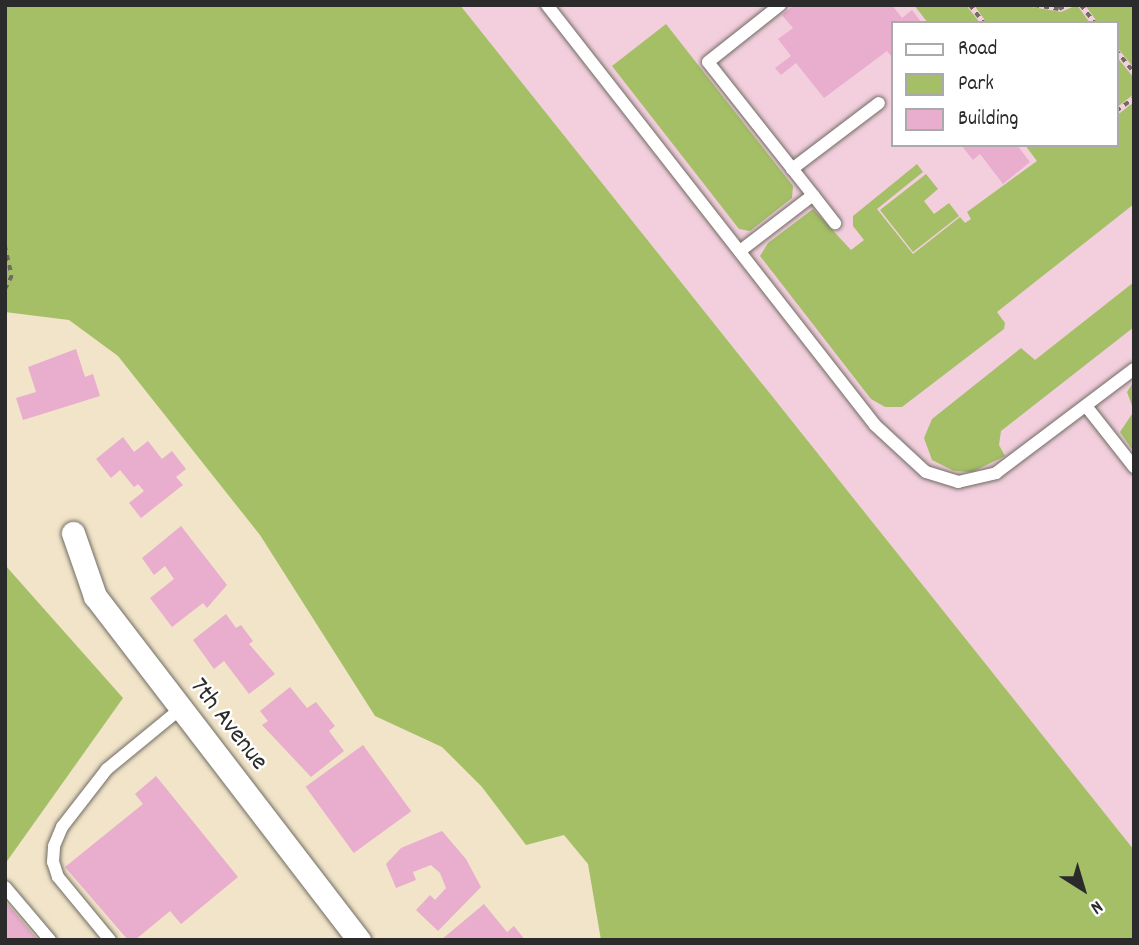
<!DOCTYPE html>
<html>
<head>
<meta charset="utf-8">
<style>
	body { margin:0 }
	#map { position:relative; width:1139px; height:945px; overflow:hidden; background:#f1e4c9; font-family:Dekko,sans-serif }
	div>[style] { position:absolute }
	.built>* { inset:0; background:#f3cfde }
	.green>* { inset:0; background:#a4bf66 }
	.building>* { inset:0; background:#e9adcd; transform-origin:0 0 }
	.path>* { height:3.5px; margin-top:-1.75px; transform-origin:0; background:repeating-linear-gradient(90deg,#706c62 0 5px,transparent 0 10px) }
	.roads { filter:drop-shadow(0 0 2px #706c62) drop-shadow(0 0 2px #706c62) }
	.lane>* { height:12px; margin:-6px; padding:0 6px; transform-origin:6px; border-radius:6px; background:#fff }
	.street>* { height:23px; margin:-11.5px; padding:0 11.5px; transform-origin:11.5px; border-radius:11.5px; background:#fff }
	span { translate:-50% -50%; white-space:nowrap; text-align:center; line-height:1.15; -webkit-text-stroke:5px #fff; paint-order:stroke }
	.street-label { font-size:26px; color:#2b2b2b }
	.frame { position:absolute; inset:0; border:7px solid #2b2b2b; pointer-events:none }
	.legend { position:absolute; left:891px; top:21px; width:228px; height:126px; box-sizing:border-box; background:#fff; border:2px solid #aaa; margin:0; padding:9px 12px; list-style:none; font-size:21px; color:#2b2b2b }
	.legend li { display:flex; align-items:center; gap:14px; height:35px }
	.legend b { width:35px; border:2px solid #aaa }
	.north { position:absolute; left:1048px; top:854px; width:70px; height:70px; -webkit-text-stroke:5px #fff; paint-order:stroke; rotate:143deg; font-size:19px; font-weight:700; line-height:28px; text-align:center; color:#2b2b2b }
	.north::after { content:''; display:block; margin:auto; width:24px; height:32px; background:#2b2b2b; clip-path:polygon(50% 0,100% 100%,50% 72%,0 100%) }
</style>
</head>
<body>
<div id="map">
	<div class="built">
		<div style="clip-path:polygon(evenodd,460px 5px,1134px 5px,1134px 850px,460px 5px,892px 23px,1116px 23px,1116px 145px,892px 145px,892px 23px)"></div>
	</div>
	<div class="green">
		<div style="clip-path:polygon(5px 5px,460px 5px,1134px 850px,1134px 940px,601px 940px,588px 864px,564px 835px,526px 845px,482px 787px,442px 747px,375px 716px,260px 535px,118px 356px,69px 320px,5px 312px)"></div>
		<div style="clip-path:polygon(914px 5px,966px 5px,980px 23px,928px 23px)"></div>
		<div style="clip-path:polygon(974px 5px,1020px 5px,1061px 12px,1077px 5px,1090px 23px,987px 23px)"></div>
		<div style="clip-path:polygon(1085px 5px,1134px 5px,1134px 68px,1116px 46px,1116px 23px,1098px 23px)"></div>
		<div style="clip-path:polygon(666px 24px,793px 186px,792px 198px,750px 231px,739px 229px,612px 66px)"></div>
		<div style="clip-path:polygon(1116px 56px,1134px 78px,1134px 94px,1116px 108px)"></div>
		<div style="clip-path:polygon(1134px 102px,1134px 204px,997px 312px,1005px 323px,1004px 329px,902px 407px,885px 407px,871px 399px,760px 256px,768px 243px,813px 209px,851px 250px,864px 240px,853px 226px,853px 216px,917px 164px,923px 172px,877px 209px,913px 254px,960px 217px,965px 223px,971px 219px,967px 212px,1037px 161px,1025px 145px,1116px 145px,1116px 116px)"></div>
		<div style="clip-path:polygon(926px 174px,938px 189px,924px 201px,934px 214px,949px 203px,959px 216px,913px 252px,880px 210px)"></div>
		<div style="clip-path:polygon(1134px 282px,1134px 327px,1001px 431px,999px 445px,1005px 456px,972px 472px,954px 471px,932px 460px,924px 438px,932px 419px,1021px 348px,1035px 360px)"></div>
		<div style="clip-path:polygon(1134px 381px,1134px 452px,1120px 432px,1134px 411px,1127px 392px)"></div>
		<div style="clip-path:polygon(5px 565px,123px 698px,5px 864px)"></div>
	</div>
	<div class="building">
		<div style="clip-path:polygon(794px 5px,892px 5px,902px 18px,912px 10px,922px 23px,892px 23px,892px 57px,887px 51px,824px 98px,796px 63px,781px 75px,775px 68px,791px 56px,778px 39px,793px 28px,782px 15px)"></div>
		<div style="clip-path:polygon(961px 145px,1017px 145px,1030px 162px,1003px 184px,980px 154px,973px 160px)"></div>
		<div style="clip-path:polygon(76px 349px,85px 377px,93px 374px,100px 396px,23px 420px,16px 398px,36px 392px,28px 367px)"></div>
		<div style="clip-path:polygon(123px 437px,134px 452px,148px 441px,162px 459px,172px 451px,186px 469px,176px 477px,183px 485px,141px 518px,129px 503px,144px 491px,138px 484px,134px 487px,120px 470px,111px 478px,96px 459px)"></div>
		<div style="clip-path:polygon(181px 526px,227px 585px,207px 608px,203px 603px,172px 627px,150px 598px,174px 579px,165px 566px,154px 575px,142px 558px)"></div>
		<div style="clip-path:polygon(226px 614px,236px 628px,241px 625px,253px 641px,249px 644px,275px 674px,249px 694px,224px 661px,214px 669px,193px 640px)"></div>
		<div style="clip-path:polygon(290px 687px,307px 708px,316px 702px,335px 726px,329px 731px,344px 751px,311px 777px,262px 725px,268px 721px,260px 711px)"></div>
		<div style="left:363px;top:745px;width:82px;height:71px;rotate:54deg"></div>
		<div style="clip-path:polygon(156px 776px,238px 877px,181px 924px,170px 911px,135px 940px,128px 940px,65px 867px,143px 804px,135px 794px)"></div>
		<div style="clip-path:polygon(442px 831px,466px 859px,481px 887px,438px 931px,416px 910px,430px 895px,435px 900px,446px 888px,440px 873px,431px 865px,413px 872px,416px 880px,396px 888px,386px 864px,401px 848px)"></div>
		<div style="clip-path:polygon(5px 901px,38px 940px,5px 940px)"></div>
		<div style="clip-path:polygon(484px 904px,507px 932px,514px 926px,525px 940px,441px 940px)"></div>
	</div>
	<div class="path">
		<div style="left:970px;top:5px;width:23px;rotate:52deg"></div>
		<div style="left:1034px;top:5px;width:25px;rotate:9deg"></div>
		<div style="left:1059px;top:9px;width:9px;rotate:-27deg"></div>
		<div style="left:1081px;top:5px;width:23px;rotate:52deg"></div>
		<div style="left:1116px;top:50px;width:28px;rotate:51deg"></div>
		<div style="left:1116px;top:111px;width:22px;rotate:-36deg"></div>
		<div style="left:5px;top:246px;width:31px;rotate:77deg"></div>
		<div style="left:12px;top:276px;width:16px;rotate:117deg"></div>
	</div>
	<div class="roads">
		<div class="lane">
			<div style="left:547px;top:5px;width:533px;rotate:52.01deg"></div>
			<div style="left:875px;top:425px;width:69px;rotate:42.7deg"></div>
			<div style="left:926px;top:472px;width:34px;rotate:17deg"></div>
			<div style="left:958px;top:482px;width:39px;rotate:-13deg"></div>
			<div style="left:996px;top:473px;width:173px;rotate:-37deg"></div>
			<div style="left:792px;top:169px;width:109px;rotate:-37.2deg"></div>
			<div style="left:813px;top:195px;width:36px;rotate:52deg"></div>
			<div style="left:740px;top:251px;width:92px;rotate:-37.5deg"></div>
			<div style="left:813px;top:195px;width:169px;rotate:-128.3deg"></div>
			<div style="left:708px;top:62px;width:92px;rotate:-38.4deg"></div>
			<div style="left:1086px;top:406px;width:78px;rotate:51.8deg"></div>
			<div style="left:5px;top:887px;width:70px;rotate:49.7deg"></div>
			<div style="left:110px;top:940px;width:82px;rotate:-129.5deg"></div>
			<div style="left:58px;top:877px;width:16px;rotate:-108deg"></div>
			<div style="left:53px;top:862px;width:16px;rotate:-86deg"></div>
			<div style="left:54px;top:846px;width:21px;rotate:-67deg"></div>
			<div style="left:62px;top:827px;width:73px;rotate:-52.2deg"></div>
			<div style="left:107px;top:769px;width:94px;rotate:-39.4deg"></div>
		</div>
		<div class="street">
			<div style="left:73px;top:533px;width:67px;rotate:70.8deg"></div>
			<div style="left:95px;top:596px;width:434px;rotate:52.5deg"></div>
		</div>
	</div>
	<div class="street-label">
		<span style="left:228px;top:725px;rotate:52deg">7th Avenue</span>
	</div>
	<div class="frame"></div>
	<ul class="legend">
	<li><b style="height:9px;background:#fff"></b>Road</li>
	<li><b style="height:19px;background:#a4bf66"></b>Park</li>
	<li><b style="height:19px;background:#e9adcd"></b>Building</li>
	</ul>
	<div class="north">N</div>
</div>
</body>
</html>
